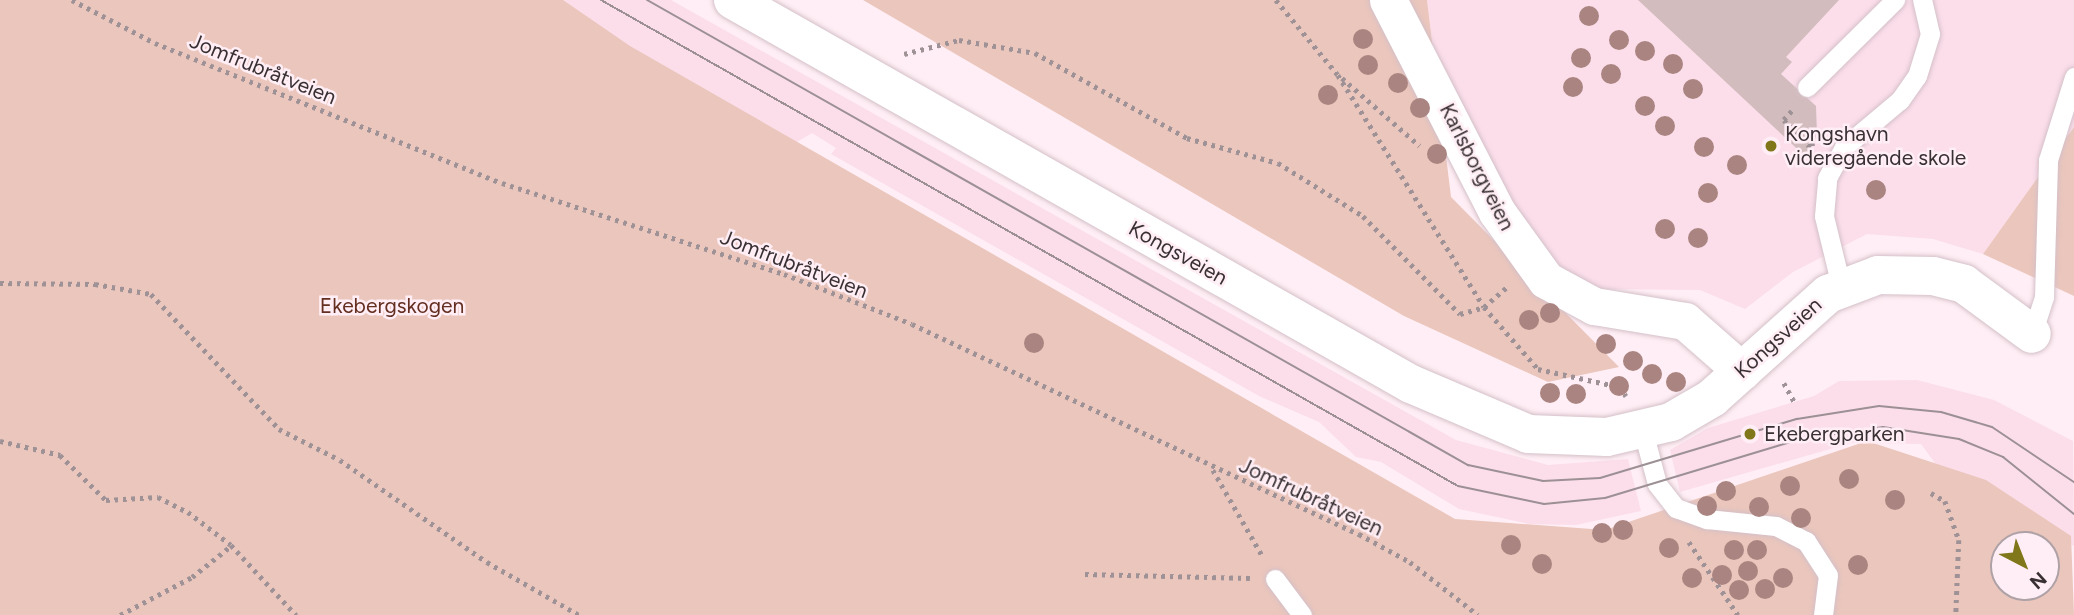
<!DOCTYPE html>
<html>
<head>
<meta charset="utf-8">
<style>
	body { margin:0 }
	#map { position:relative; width:2074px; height:615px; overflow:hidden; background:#ffeef5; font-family:Figtree,sans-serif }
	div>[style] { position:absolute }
	.built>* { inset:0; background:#fcdeeb }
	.green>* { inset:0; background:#ebc6bc }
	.building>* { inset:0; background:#d3bcbe }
	.path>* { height:4.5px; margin-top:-2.25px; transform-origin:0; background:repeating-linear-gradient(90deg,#9e9297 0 3.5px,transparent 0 8.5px) }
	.roads { filter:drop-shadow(0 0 2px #d4c0c8) drop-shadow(0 0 2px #d4c0c8) }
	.service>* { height:19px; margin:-9.5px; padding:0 9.5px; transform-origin:9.5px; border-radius:9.5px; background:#fff }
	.minor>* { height:37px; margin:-18.5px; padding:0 18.5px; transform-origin:18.5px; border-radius:18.5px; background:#fff }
	.secondary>* { height:38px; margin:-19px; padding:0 19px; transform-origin:19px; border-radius:19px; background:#fff }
	.tram>* { height:2px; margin:-1px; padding:0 1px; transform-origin:1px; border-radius:1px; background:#9c9095 }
	.trees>* { width:20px; height:20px; margin:-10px; border-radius:50%; background:#aa8480 }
	.dots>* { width:19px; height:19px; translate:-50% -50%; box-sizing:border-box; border:4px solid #ffeef5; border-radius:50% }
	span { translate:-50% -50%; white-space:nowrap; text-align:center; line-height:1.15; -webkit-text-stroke:5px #ffeef5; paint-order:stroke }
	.street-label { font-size:21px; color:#383033 }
	.poi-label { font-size:21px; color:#383033 }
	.left { translate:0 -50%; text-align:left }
	.park-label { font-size:21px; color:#642e20 }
	.north { position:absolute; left:1990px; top:531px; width:70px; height:70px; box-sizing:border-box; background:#ffeef5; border:2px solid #afa2a7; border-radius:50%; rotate:138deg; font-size:19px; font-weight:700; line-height:28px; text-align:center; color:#383033 }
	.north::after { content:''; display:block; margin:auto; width:24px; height:32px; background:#80771b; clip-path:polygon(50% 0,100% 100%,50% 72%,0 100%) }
</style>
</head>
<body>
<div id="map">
	<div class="built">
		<div style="clip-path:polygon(542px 0,671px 0,1456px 440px,1548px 465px,1628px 459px,1641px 511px,1576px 525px,1529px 524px,1459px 509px,1381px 462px,1356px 457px,1319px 422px,1259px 396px,831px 154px,836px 148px,812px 133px,792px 145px)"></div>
		<div style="clip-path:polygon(1427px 0,2074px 0,2074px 127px,1983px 254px,1933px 239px,1867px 234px,1793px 272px,1745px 309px,1700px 290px,1599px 289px,1563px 272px,1526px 233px,1434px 56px)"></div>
		<div style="clip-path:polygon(1917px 380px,1994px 400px,2073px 441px,2074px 546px,1940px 470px,1921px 444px,1851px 443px,1680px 492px,1670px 450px,1708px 428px,1814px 396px,1839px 381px)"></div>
	</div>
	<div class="green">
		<div style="clip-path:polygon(evenodd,0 0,563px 0,630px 46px,1455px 519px,1605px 530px,1867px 441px,1986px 480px,2071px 536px,2074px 615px,0 615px,0 0,2004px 545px,2046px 545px,2046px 587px,2004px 587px,2004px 545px)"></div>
		<div style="clip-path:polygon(863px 0,1427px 0,1451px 197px,1619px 367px,1548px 382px,1404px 316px)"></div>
		<div style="clip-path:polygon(2074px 127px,2074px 296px,1983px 254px)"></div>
	</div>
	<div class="building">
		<div style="clip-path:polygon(1638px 0,1839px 0,1786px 57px,1792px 62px,1781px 74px,1816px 106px,1817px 134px,1807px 158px)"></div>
	</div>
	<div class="path">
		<div style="left:72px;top:0;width:93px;rotate:27.4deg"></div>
		<div style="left:155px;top:43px;width:374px;rotate:22deg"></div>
		<div style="left:502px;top:183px;width:296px;rotate:17.9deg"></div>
		<div style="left:784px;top:274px;width:137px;rotate:21.3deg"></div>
		<div style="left:912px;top:324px;width:494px;rotate:25.2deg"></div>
		<div style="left:1359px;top:534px;width:58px;rotate:28.8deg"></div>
		<div style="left:1410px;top:562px;width:86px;rotate:37.9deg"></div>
		<div style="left:1276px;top:0;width:97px;rotate:50.4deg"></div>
		<div style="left:1338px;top:75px;width:274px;rotate:57.8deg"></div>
		<div style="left:1484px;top:307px;width:82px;rotate:48.9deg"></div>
		<div style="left:1538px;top:369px;width:84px;rotate:12.4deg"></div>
		<div style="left:1620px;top:387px;width:11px;rotate:56deg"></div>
		<div style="left:904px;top:54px;width:57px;rotate:-14.3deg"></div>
		<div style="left:959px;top:40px;width:77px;rotate:9.7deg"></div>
		<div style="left:1035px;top:53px;width:174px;rotate:29.2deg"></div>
		<div style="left:1187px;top:138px;width:94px;rotate:15.4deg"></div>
		<div style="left:1278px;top:163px;width:100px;rotate:31.9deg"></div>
		<div style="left:1363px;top:216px;width:138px;rotate:45.3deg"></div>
		<div style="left:1460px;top:314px;width:25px;rotate:-16deg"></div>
		<div style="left:1484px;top:307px;width:32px;rotate:-41deg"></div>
		<div style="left:1342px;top:78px;width:103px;rotate:41.1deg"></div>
		<div style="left:1792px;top:111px;width:12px;rotate:132deg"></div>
		<div style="left:1784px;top:120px;width:42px;rotate:46deg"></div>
		<div style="left:1812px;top:146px;width:12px;rotate:-90deg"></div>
		<div style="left:0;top:283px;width:95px;rotate:0.6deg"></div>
		<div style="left:95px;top:284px;width:57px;rotate:10.1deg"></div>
		<div style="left:151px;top:294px;width:186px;rotate:46.5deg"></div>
		<div style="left:279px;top:429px;width:68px;rotate:26.9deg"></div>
		<div style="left:340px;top:460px;width:179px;rotate:34.8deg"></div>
		<div style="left:487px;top:562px;width:106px;rotate:29.9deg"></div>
		<div style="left:1784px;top:383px;width:21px;rotate:61deg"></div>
		<div style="left:0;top:441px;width:62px;rotate:13.1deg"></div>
		<div style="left:60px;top:455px;width:64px;rotate:44.4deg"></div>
		<div style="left:106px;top:500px;width:52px;rotate:-3.3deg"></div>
		<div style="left:158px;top:497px;width:34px;rotate:27deg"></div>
		<div style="left:188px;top:512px;width:54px;rotate:37.5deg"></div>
		<div style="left:231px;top:545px;width:96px;rotate:47.1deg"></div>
		<div style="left:1213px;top:470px;width:100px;rotate:60.1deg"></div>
		<div style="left:1931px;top:493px;width:16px;rotate:30deg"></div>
		<div style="left:1945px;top:501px;width:41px;rotate:70.3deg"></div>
		<div style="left:1959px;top:540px;width:75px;rotate:92.3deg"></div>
		<div style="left:1689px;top:542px;width:88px;rotate:56.1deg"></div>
		<div style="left:1085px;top:574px;width:165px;rotate:1.4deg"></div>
		<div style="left:120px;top:615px;width:81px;rotate:-27.8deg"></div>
		<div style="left:192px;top:577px;width:50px;rotate:-38.5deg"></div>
	</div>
	<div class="roads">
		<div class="service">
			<div style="left:1807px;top:87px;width:124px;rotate:-44.7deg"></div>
			<div style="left:1841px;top:286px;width:72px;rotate:-103.7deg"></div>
			<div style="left:1824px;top:216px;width:38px;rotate:-85deg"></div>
			<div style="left:1827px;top:178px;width:35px;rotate:-61deg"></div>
			<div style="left:1844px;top:147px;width:73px;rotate:-40deg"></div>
			<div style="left:1900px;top:100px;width:29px;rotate:-55deg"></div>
			<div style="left:1917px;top:76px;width:44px;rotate:-72.8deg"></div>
			<div style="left:1930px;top:34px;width:35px;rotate:-103deg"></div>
			<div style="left:2032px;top:334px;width:39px;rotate:-72deg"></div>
			<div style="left:2044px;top:297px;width:137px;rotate:-88.3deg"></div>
			<div style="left:2048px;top:160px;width:87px;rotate:-72.6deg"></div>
			<div style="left:1643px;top:431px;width:55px;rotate:75.2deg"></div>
			<div style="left:1657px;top:484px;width:31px;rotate:52deg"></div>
			<div style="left:1676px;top:508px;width:33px;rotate:20deg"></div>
			<div style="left:1707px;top:519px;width:69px;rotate:5.8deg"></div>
			<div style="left:1776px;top:526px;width:34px;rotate:27deg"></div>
			<div style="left:1806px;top:541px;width:40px;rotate:57.1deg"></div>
			<div style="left:1828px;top:575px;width:40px;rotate:97.1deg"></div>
			<div style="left:1275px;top:579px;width:45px;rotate:53.1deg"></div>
		</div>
		<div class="minor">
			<div style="left:1388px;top:0;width:238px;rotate:62.8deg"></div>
			<div style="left:1497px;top:212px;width:84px;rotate:54.2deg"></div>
			<div style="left:1546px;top:280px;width:55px;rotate:28.4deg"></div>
			<div style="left:1594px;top:306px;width:92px;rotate:9.4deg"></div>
			<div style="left:1685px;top:321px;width:76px;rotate:41.3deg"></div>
		</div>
		<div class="secondary">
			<div style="left:733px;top:0;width:779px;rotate:29.53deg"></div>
			<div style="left:1411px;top:384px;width:127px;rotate:23.1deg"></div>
			<div style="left:1528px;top:434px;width:79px;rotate:2.2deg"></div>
			<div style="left:1607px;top:437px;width:66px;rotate:-13.2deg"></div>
			<div style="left:1671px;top:422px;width:48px;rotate:-30.3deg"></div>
			<div style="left:1712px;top:398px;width:156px;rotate:-41.9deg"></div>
			<div style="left:1828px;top:294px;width:53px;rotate:-20.8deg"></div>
			<div style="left:1878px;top:275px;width:55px;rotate:1deg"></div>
			<div style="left:1933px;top:276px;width:32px;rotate:14deg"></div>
			<div style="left:1964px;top:284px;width:84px;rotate:36.3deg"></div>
		</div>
	</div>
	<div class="tram">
		<div style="left:601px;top:0;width:985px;rotate:29.56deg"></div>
		<div style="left:1458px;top:486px;width:88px;rotate:11.8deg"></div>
		<div style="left:1544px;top:504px;width:61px;rotate:-5.6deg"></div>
		<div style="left:1605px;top:498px;width:205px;rotate:-16.8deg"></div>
		<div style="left:1801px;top:439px;width:83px;rotate:-8.3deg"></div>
		<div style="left:1883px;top:427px;width:77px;rotate:9deg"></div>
		<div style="left:1959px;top:439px;width:48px;rotate:22.2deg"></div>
		<div style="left:2003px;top:457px;width:91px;rotate:38.8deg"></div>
		<div style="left:647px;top:0;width:944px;rotate:29.53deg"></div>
		<div style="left:1468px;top:465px;width:77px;rotate:12deg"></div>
		<div style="left:1543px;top:481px;width:57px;rotate:-3deg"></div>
		<div style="left:1600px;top:478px;width:206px;rotate:-16.7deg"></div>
		<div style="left:1797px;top:419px;width:83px;rotate:-9deg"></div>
		<div style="left:1879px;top:406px;width:62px;rotate:5.5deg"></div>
		<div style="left:1941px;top:412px;width:53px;rotate:16.4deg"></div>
		<div style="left:1992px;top:427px;width:99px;rotate:33.9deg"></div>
	</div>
	<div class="trees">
		<div style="left:1589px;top:16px"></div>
		<div style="left:1363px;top:39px"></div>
		<div style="left:1619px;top:40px"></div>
		<div style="left:1645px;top:51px"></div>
		<div style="left:1581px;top:58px"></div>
		<div style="left:1673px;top:64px"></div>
		<div style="left:1368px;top:65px"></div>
		<div style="left:1611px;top:74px"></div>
		<div style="left:1398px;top:83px"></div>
		<div style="left:1573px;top:87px"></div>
		<div style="left:1693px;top:89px"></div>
		<div style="left:1328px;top:95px"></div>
		<div style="left:1645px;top:106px"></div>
		<div style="left:1420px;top:108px"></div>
		<div style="left:1665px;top:126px"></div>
		<div style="left:1704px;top:147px"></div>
		<div style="left:1437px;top:154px"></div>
		<div style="left:1737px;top:165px"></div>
		<div style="left:1876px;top:190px"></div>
		<div style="left:1708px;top:193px"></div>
		<div style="left:1665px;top:229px"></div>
		<div style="left:1698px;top:238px"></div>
		<div style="left:1550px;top:313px"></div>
		<div style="left:1529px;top:320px"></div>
		<div style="left:1034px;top:343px"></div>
		<div style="left:1606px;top:344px"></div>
		<div style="left:1633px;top:361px"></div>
		<div style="left:1652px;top:374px"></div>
		<div style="left:1676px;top:382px"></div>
		<div style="left:1619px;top:386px"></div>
		<div style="left:1550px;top:393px"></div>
		<div style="left:1576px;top:394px"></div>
		<div style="left:1849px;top:479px"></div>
		<div style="left:1790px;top:486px"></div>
		<div style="left:1726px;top:491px"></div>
		<div style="left:1895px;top:500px"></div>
		<div style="left:1707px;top:506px"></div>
		<div style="left:1759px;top:507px"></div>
		<div style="left:1801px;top:518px"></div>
		<div style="left:1623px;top:530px"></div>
		<div style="left:1602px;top:533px"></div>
		<div style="left:1511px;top:545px"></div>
		<div style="left:1669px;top:548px"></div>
		<div style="left:1734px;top:550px"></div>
		<div style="left:1757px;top:550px"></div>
		<div style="left:1542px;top:564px"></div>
		<div style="left:1858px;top:565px"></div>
		<div style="left:1748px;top:571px"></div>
		<div style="left:1722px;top:575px"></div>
		<div style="left:1692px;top:578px"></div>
		<div style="left:1783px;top:578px"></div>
		<div style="left:1765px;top:589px"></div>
		<div style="left:1739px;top:590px"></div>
	</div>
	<div class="dots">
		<div style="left:1771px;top:146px;background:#80771b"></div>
		<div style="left:1750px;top:434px;background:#80771b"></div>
	</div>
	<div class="street-label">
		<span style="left:263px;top:69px;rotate:22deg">Jomfrubråtveien</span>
		<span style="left:1477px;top:167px;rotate:63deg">Karlsborgveien</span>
		<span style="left:1178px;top:253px;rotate:29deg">Kongsveien</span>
		<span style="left:794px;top:264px;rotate:21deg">Jomfrubråtveien</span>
		<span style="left:1778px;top:338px;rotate:-42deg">Kongsveien</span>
		<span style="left:1311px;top:497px;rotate:25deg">Jomfrubråtveien</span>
	</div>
	<div class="poi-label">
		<span class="left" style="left:1785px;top:146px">Kongshavn<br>videregående skole</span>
		<span class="left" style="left:1764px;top:434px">Ekebergparken</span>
	</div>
	<div class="park-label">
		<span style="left:392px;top:306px">Ekebergskogen</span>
	</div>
	<div class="north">N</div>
</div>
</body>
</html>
